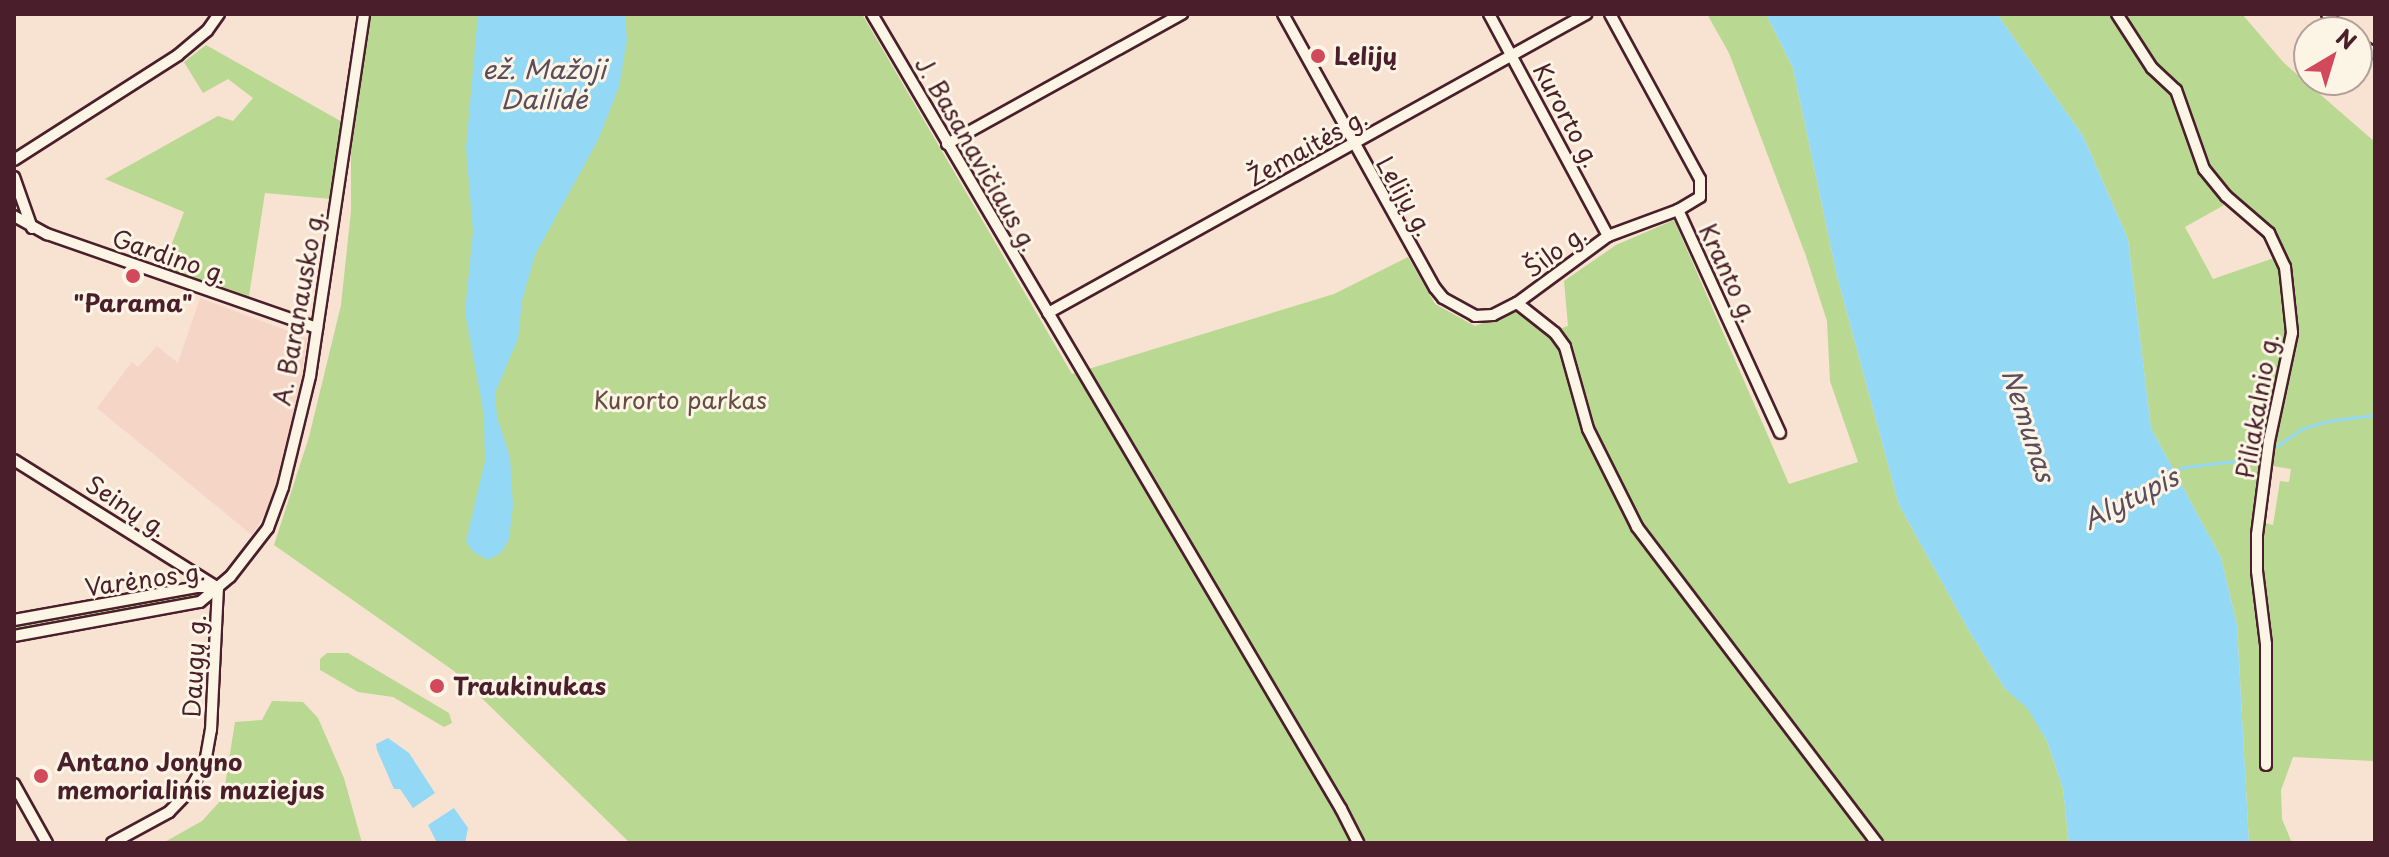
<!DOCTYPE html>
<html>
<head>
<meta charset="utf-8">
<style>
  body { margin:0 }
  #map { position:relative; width:2389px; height:857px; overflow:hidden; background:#f8e2d2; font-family:"Playpen Sans",sans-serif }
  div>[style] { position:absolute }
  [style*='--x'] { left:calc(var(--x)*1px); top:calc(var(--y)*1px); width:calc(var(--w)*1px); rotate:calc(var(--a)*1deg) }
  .built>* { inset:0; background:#f5d5c5 }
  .green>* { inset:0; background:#b9d891 }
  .water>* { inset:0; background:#93d8f5 }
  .stream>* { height:3px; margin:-1.5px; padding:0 1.5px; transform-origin:1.5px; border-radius:1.5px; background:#93d8f5 }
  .roads { filter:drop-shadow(2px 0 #4a1f2b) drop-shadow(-2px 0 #4a1f2b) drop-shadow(0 2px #4a1f2b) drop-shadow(0 -2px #4a1f2b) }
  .street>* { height:10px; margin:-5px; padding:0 5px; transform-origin:5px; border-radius:5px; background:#fcf5e5 }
  .dots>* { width:22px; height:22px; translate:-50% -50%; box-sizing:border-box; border:4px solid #fcf5e5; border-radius:50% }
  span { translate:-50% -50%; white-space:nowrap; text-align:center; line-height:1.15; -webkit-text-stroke:6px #fcf5e5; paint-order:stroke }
  .poi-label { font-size:24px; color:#4a1f2b; font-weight:700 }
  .left { translate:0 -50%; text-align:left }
  .street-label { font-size:24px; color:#4a1f2b }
  .park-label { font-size:24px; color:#664d44 }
  .water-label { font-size:26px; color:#5c4d5e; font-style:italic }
  .frame { position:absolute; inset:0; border:16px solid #4a1f2b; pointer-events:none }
  .north { position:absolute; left:2293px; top:16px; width:80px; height:80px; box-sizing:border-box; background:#fcf5e5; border:2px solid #b59f9b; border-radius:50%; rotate:38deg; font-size:22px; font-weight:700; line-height:32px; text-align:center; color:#4a1f2b }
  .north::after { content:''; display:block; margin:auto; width:28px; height:36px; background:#d1495b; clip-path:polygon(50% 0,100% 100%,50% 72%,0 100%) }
</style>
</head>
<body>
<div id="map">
  <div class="built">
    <div style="clip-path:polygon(200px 298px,307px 338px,297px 409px,273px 501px,252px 535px,97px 408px,132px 362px,138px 367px,157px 346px,178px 363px)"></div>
  </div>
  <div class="green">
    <div style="clip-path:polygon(369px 14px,862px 14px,1072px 374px,1334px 294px,1408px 257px,1435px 304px,1475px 326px,1518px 309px,1554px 331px,1568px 326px,1564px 281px,1616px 245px,1674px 220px,1789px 484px,1858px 462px,1830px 381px,1827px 321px,1806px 256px,1729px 53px,1707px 14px,1766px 14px,1793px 68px,1837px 276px,1899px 505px,1969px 631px,2005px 689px,2027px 707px,2047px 741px,2063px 789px,2069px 843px,630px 843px,454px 671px,274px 545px,309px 437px,341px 305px,351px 211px,351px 150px)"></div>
    <div style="clip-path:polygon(evenodd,1997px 14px,2242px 14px,2284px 63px,2375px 142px,2375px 779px,2373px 761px,2293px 757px,2281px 790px,2282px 819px,2292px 843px,2249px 843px,2237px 625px,2221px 558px,2151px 428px,2128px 239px,2083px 136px,1997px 14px,2226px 204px,2258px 228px,2274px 258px,2213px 279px,2185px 227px,2226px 204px,1997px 14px,2272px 466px,2291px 469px,2289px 482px,2280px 481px,2273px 525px,2264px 523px,2272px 466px)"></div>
    <div style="clip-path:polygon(206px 45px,344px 123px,331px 199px,265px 193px,249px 296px,163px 267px,184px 212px,105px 179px,218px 116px,233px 121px,253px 98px,228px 79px,203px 93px,184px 62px)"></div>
    <div style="clip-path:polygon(200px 591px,198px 597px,14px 631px,14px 624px)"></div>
    <div style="clip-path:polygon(327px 653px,348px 653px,449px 713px,452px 723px,444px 727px,393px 697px,358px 692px,320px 670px,320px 659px)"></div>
    <div style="clip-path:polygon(272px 701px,303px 702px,318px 718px,344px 778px,362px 843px,163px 843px,202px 821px,223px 798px,235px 722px,262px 720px)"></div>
  </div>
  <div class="water">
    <div style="clip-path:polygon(478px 14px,625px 14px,627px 40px,619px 87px,598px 140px,535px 255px,522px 301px,518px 339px,495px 393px,497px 417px,510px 457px,513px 506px,509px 539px,502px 552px,488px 560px,473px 552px,466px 541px,485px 461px,484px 415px,465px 312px,473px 231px,466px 148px)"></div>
    <div style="clip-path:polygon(1766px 14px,1997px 14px,2083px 136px,2128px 239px,2151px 428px,2221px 558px,2237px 625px,2249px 843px,2069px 843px,2063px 789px,2047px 741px,2027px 708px,2005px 689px,1969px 631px,1899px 505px,1837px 276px,1793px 68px)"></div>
    <div style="clip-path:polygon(388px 738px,409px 753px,435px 793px,413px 808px,400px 789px,394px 789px,377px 750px,376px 744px)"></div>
    <div style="clip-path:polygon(454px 808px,468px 828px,465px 843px,434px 843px,436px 841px,428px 825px)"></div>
  </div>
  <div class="stream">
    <div style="--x:2277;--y:446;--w:29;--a:-35"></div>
    <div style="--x:2301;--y:429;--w:27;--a:-17"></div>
    <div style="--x:2327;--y:421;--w:48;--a:-7.1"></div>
    <div style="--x:2169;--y:473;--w:17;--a:-21"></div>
    <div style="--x:2185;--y:467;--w:58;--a:-6.9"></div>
  </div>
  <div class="roads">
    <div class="street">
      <div style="--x:872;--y:14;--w:923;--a:59.46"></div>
      <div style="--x:1341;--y:809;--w:38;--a:63"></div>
      <div style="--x:1283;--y:14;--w:313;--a:61"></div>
      <div style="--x:1435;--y:288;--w:13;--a:51"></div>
      <div style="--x:1443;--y:298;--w:37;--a:29"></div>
      <div style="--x:1475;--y:316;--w:18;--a:-3"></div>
      <div style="--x:1493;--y:315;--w:27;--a:-27"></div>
      <div style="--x:1517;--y:303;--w:113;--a:-36.4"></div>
      <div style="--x:1608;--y:236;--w:75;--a:-20.4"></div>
      <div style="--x:1489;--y:14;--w:252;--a:61.8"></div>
      <div style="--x:1610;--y:14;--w:188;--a:61.4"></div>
      <div style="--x:1700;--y:179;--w:18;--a:90"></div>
      <div style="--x:1700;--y:197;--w:26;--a:149"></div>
      <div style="--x:1678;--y:210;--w:245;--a:65.4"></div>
      <div style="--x:2117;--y:14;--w:64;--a:57.1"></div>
      <div style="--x:2152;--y:68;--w:33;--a:43"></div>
      <div style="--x:2176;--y:90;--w:84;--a:70.5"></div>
      <div style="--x:2204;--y:169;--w:35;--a:51"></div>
      <div style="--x:2226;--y:196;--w:57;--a:40.7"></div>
      <div style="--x:2269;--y:233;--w:38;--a:65"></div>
      <div style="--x:2285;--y:267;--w:66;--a:83.9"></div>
      <div style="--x:2292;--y:333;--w:110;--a:102"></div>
      <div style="--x:2269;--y:441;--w:95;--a:97.3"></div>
      <div style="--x:2257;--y:535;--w:36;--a:90"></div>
      <div style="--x:2257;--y:571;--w:74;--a:83"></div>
      <div style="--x:2266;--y:644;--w:121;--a:90"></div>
      <div style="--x:2327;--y:14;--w:23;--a:50"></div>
      <div style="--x:2357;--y:43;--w:21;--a:29"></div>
      <div style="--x:947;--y:144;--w:269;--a:-29"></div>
      <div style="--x:14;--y:160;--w:195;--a:-32.6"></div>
      <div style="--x:178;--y:55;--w:38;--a:-40"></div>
      <div style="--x:207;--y:31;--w:21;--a:-55"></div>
      <div style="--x:14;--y:177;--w:54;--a:70.6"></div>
      <div style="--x:14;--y:216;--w:38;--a:29"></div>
      <div style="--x:47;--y:234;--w:286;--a:19.2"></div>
      <div style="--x:1517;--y:303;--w:48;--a:38.3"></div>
      <div style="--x:1555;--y:333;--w:17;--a:54"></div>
      <div style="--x:1565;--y:347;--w:85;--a:74.3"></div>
      <div style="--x:1588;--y:429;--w:110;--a:63.4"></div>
      <div style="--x:1637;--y:527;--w:397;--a:52.8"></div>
      <div style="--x:1048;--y:313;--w:616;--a:-29.06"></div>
      <div style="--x:14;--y:460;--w:241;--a:32.1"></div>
      <div style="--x:14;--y:620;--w:187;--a:-10.2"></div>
      <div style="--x:198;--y:587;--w:18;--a:0"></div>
      <div style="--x:14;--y:636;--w:189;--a:-10.4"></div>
      <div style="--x:200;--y:602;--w:39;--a:-40"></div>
      <div style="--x:230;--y:577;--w:62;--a:-52.2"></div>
      <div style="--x:268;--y:528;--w:44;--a:-69.9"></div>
      <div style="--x:283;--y:487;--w:114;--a:-76.3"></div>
      <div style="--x:310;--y:376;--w:366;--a:-81.5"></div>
      <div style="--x:14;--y:784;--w:68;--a:60.8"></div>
      <div style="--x:112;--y:843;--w:65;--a:-28.5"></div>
      <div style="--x:169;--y:812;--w:30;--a:-46"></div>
      <div style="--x:190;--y:790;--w:31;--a:-61"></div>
      <div style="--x:205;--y:763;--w:34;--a:-80"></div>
      <div style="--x:211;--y:730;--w:142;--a:-87.2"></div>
    </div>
  </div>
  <div class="dots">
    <div style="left:1318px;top:56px;background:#d1495b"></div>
    <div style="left:133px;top:276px;background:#d1495b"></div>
    <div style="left:437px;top:686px;background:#d1495b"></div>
    <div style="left:41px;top:776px;background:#d1495b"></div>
  </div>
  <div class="poi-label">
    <span class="left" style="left:1334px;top:56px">Lelijų</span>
    <span style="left:133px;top:303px">"Parama"</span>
    <span class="left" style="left:453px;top:686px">Traukinukas</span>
    <span class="left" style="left:57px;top:776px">Antano Jonyno<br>memorialinis muziejus</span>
  </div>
  <div class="street-label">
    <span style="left:1567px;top:115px;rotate:62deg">Kurorto g.</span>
    <span style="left:1307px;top:147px;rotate:-29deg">Žemaitės g.</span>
    <span style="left:977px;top:154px;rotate:60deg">J. Basanavičiaus g.</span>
    <span style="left:1405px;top:196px;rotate:60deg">Lelijų g.</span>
    <span style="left:1555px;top:251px;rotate:-36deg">Šilo g.</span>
    <span style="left:170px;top:256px;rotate:19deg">Gardino g.</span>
    <span style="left:1729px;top:273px;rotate:65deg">Kranto g.</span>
    <span style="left:298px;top:308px;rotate:-80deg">A. Baranausko g.</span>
    <span style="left:2257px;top:406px;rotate:-80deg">Piliakalnio g.</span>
    <span style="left:127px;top:506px;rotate:33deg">Seinų g.</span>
    <span style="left:145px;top:579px;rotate:-8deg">Varėnos g.</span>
    <span style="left:194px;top:666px;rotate:-87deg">Daugų g.</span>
  </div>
  <div class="park-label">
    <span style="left:680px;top:400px">Kurorto parkas</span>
  </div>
  <div class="water-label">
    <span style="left:544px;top:84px">ež. Mažoji<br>Dailidė</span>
    <span style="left:2029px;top:425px;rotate:72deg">Nemunas</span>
    <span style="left:2130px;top:498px;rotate:-27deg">Alytupis</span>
  </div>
  <div class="frame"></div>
  <div class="north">N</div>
</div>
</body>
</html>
